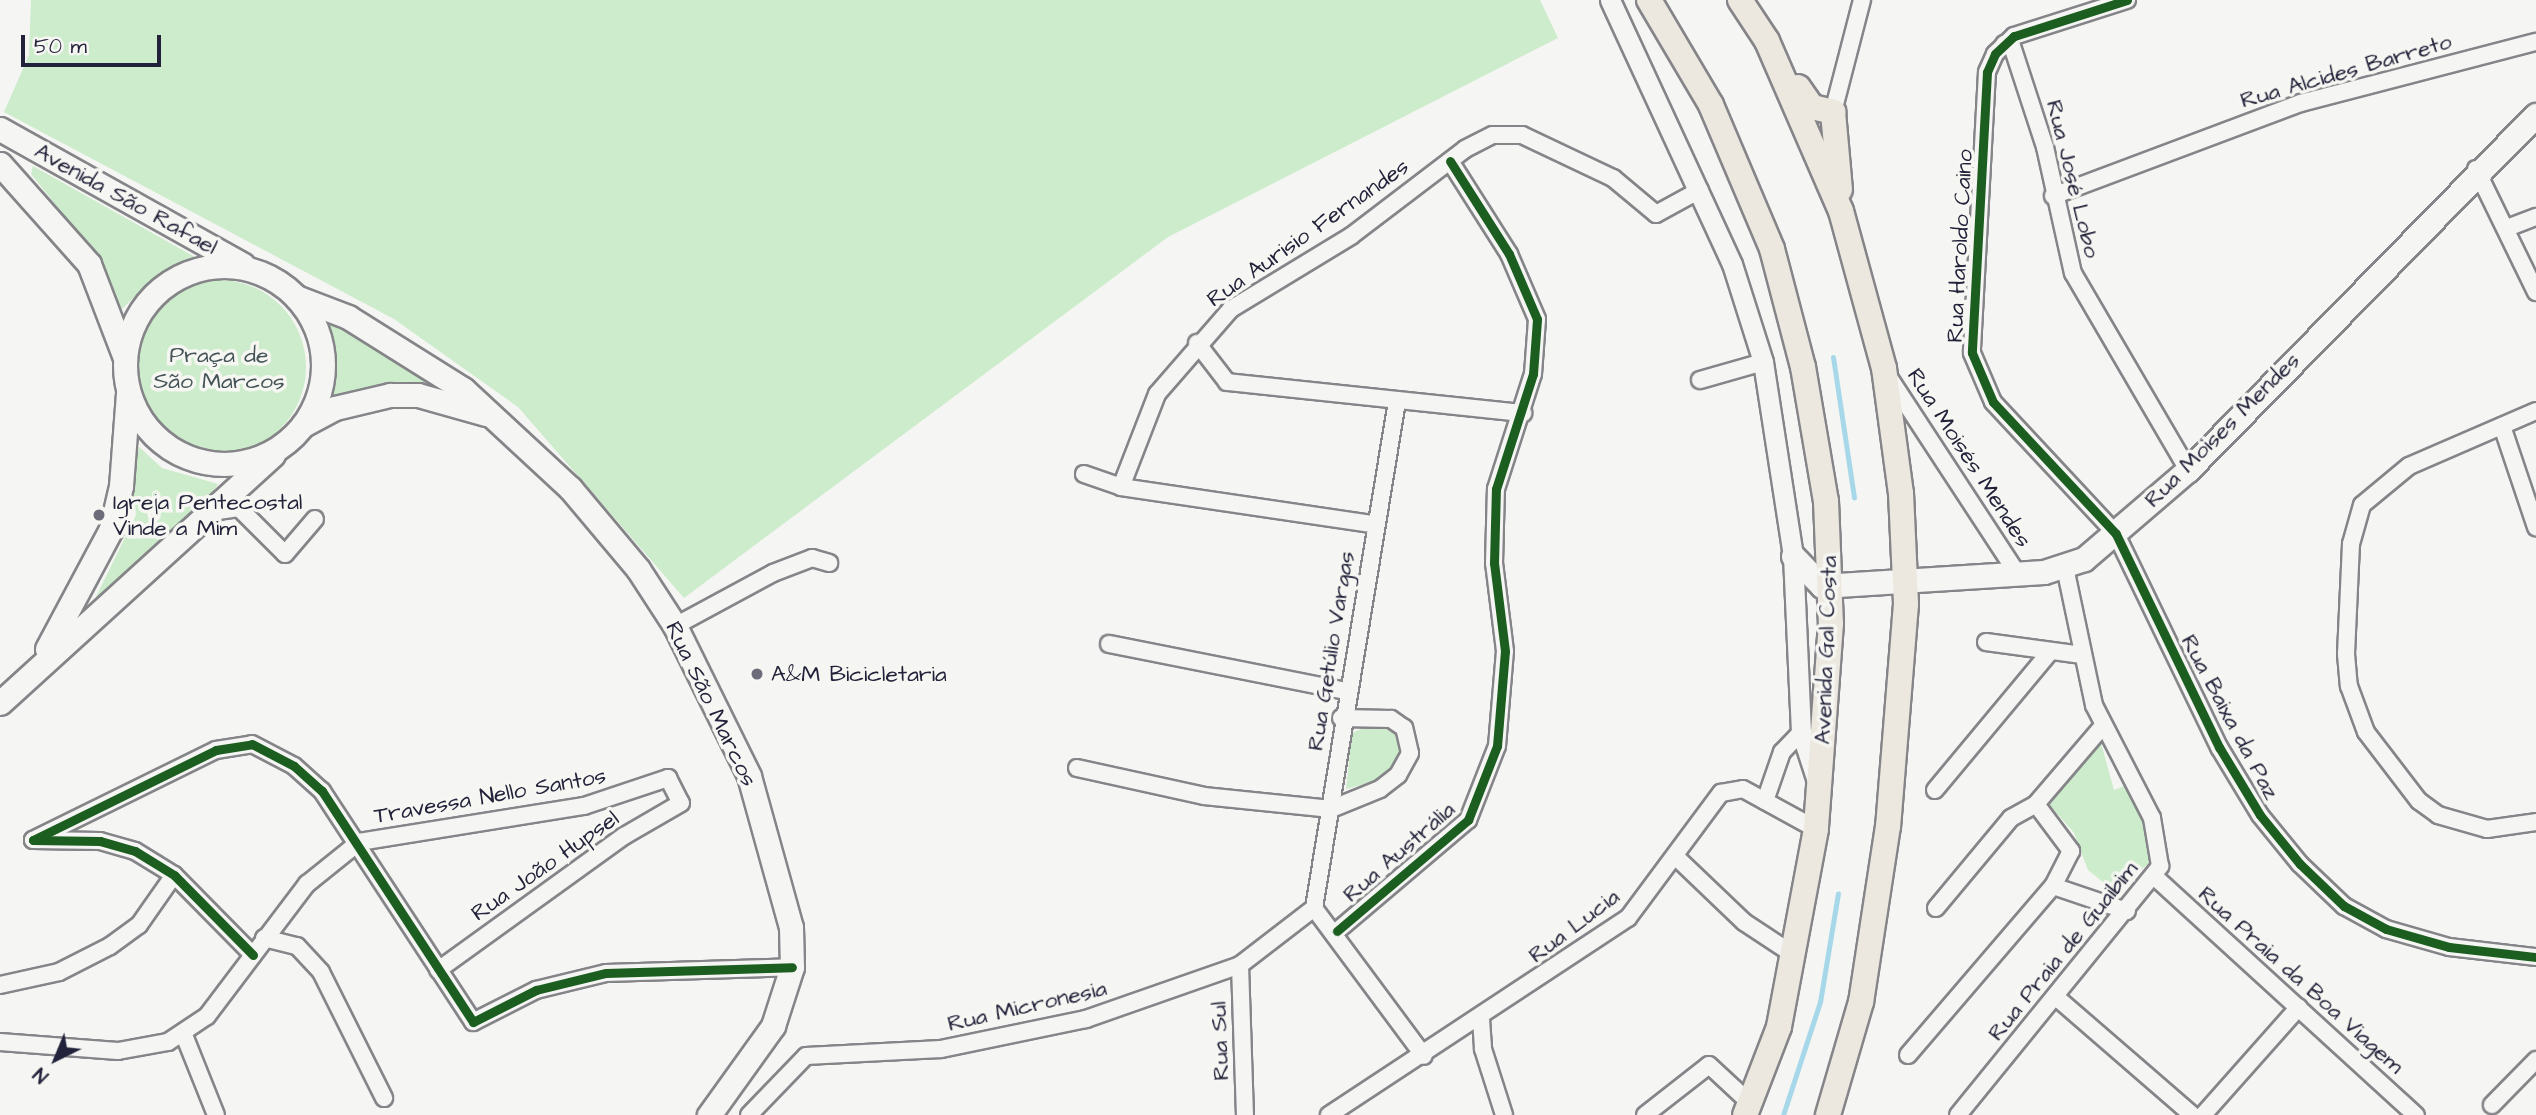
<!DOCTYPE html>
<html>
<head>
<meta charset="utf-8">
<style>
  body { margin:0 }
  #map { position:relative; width:2536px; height:1115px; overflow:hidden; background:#f5f5f3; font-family:"Architects Daughter",sans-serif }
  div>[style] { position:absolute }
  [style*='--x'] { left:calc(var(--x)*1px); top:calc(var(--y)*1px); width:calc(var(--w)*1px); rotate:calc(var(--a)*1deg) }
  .green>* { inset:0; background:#cceccb }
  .round { border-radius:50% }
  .stream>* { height:5px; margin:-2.5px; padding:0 2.5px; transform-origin:2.5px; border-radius:2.5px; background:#a6d8ea }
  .roads { filter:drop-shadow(2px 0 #858589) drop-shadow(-2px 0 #858589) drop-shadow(0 2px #858589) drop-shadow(0 -2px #858589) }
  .minor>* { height:16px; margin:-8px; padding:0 8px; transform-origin:8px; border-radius:8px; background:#f5f5f3 }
  .tertiary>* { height:19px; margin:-9.5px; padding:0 9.5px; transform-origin:9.5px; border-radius:9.5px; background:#f5f5f3 }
  .secondary>* { height:23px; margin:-11.5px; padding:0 11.5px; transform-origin:11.5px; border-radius:11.5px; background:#f5f5f3 }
  .secondary>.ring { margin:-11.5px; padding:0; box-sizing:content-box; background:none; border:23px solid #f5f5f3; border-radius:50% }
  .primary>* { height:24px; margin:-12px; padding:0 12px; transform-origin:12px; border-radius:12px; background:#ece8df }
  .cycleway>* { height:9px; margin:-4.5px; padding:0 4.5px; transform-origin:4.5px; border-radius:4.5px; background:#1b5e20 }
  .dots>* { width:19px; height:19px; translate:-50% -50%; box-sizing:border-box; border:4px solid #f6f6f2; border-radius:50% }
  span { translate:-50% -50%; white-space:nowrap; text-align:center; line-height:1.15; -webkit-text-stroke:7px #f6f6f2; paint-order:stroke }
  .street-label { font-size:23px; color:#22223b }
  .park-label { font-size:23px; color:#445357 }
  .poi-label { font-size:23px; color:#22223b }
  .left { translate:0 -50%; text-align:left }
  .north { position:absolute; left:21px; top:1024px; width:70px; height:70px; -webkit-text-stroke:5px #f6f6f2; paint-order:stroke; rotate:223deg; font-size:19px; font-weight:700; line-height:28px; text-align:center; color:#22223b }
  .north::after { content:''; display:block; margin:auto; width:24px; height:32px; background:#22223b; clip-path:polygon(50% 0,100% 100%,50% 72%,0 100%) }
  .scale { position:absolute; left:21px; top:35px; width:140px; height:32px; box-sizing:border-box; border:4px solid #22223b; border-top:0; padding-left:9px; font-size:21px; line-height:24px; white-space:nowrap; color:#22223b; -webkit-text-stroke:5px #f6f6f2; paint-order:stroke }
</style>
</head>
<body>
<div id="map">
  <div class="green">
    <div style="clip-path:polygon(31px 0,1540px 0,1558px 38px,1168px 237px,684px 598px,518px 407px,394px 319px,4px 112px,29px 55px)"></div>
    <div style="clip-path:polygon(33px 166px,195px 257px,160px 272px,120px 311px,94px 253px,31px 174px)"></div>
    <div class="round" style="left:132px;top:280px;width:174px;height:174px"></div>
    <div style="clip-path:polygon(314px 311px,343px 324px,443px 391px,325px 403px,329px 358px)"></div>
    <div style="clip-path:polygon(138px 446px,162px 468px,218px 484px,199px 514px,90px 609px,136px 515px,131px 481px)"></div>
    <div style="clip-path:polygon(1379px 721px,1400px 733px,1401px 761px,1372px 782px,1346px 789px,1352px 733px)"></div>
    <div style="clip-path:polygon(2101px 743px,2114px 790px,2129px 784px,2147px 818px,2152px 861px,2123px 884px,2104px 883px,2088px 870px,2074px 833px,2048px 803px)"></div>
  </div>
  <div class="stream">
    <div style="--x:1833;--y:357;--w:142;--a:81.5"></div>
    <div style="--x:1783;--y:1115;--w:119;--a:-71.9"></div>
    <div style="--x:1820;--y:1002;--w:110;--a:-80.6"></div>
  </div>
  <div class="roads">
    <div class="minor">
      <div style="--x:2127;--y:0;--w:119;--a:162.3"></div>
      <div style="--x:2014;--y:36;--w:26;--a:137"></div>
      <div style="--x:1995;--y:54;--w:20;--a:114"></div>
      <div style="--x:1987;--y:72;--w:281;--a:93.1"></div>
      <div style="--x:1972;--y:353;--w:53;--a:66.8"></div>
      <div style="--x:1993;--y:402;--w:180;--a:47"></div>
      <div style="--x:2116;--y:534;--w:237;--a:64.2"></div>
      <div style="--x:2219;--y:747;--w:79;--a:58.9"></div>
      <div style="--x:2260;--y:815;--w:63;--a:50.8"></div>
      <div style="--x:2300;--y:864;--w:61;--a:43.7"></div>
      <div style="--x:2344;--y:906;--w:48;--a:28.7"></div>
      <div style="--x:2386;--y:929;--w:66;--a:15.9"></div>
      <div style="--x:2449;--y:947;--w:88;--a:6.6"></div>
      <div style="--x:2004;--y:44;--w:8;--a:14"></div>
      <div style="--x:2012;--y:46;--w:106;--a:71.9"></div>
      <div style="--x:2045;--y:147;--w:129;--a:77.5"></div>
      <div style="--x:2073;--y:273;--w:228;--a:59.7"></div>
      <div style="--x:1833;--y:112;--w:116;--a:-75.5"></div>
      <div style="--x:2476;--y:169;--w:137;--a:64"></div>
      <div style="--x:2053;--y:196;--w:265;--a:-20.6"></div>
      <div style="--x:2301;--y:103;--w:243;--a:-14.6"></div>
      <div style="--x:2507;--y:228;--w:31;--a:-21"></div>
      <div style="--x:1197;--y:343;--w:49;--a:52.4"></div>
      <div style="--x:1227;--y:382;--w:298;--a:6"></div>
      <div style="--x:1888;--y:376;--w:235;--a:56.8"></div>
      <div style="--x:1700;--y:380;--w:66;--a:-15.9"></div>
      <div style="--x:2536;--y:411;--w:138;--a:156.6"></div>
      <div style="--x:2409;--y:466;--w:61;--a:140.3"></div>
      <div style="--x:2362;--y:505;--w:41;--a:105.8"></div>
      <div style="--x:2351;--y:544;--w:110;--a:92.6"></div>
      <div style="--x:2346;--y:654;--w:32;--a:85"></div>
      <div style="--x:2349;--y:686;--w:49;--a:69.7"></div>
      <div style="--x:2366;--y:732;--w:87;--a:52.5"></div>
      <div style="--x:2419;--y:801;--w:24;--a:36"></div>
      <div style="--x:2438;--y:815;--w:51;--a:15.9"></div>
      <div style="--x:2487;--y:829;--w:49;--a:-8.1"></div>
      <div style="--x:2502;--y:426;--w:107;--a:71.4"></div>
      <div style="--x:1084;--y:474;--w:39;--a:19"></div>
      <div style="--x:1121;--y:487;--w:255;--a:8.4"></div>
      <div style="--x:1121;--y:487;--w:100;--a:-68.8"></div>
      <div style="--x:1157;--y:394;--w:113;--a:-49"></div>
      <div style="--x:1231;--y:309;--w:140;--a:-31.3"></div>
      <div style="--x:1351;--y:236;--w:143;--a:-37.3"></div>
      <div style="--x:1465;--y:149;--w:31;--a:-27"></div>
      <div style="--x:1493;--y:135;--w:29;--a:0"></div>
      <div style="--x:1522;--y:135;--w:101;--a:25.3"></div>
      <div style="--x:1613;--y:178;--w:56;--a:39.9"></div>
      <div style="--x:1656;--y:214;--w:50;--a:-28.6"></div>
      <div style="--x:218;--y:511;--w:21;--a:-8"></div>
      <div style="--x:239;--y:508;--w:65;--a:45"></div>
      <div style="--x:285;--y:554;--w:46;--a:-49.4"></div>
      <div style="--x:675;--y:626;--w:111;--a:-28.4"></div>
      <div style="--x:773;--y:573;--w:42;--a:-21"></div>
      <div style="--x:812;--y:558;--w:18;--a:16"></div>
      <div style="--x:1986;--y:642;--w:97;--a:7.7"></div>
      <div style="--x:1109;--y:644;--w:242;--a:11.2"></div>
      <div style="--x:1077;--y:768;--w:130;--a:12.4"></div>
      <div style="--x:1204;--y:796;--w:128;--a:5.8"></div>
      <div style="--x:1331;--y:809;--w:53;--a:-22.2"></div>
      <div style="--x:1380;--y:789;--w:23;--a:-38"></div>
      <div style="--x:1398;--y:775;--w:25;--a:-61"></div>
      <div style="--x:1410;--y:753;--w:26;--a:-103"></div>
      <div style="--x:1404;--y:728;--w:16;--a:-145"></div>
      <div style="--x:1391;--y:719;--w:50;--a:-178.9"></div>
      <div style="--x:1935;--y:790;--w:180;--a:-50.2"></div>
      <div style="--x:1765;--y:801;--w:52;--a:-70.9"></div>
      <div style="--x:1782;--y:752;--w:28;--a:-46"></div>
      <div style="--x:2036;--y:804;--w:59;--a:53.3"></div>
      <div style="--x:2071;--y:851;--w:39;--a:117"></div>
      <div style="--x:2053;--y:886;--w:78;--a:18.7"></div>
      <div style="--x:1675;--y:856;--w:95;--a:43.7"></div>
      <div style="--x:1744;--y:922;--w:60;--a:33.4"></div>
      <div style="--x:2156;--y:878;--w:352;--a:42.4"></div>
      <div style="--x:1314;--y:908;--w:514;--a:-80.7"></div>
      <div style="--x:1314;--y:908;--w:184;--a:53.4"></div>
      <div style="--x:1936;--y:908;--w:117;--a:-50.2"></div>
      <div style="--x:2011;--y:818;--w:29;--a:-29"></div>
      <div style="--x:2036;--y:804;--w:101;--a:-49.4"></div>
      <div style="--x:1337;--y:931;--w:172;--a:-40.3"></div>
      <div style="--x:1468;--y:820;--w:79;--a:-68.6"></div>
      <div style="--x:1497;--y:746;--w:95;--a:-85.2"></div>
      <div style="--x:1505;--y:651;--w:89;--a:-97.1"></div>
      <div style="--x:1494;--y:563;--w:74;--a:-88.5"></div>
      <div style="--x:1496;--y:489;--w:121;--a:-72.2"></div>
      <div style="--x:1533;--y:374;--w:55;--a:-85.8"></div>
      <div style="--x:1537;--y:319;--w:71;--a:-113.3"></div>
      <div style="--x:1509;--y:254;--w:110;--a:-122.4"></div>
      <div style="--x:264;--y:938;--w:34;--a:14"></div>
      <div style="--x:297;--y:946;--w:35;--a:47"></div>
      <div style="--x:321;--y:972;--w:141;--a:63.4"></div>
      <div style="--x:253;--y:955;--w:112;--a:-134.6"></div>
      <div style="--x:174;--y:875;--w:46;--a:-148.4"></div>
      <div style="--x:135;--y:851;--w:36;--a:-164"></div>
      <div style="--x:100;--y:841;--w:67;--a:-179.1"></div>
      <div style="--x:33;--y:840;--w:204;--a:-26.2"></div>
      <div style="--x:216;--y:750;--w:36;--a:-9"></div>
      <div style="--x:252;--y:744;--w:47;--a:27.6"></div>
      <div style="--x:294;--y:766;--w:38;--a:42"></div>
      <div style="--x:322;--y:791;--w:276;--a:56.8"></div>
      <div style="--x:473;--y:1022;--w:71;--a:-26.9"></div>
      <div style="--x:536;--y:990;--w:72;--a:-13.7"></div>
      <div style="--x:606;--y:973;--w:186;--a:-1.8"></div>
      <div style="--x:1240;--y:965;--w:150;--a:88.1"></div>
      <div style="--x:0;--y:985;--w:60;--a:-12.4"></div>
      <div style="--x:59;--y:972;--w:57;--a:-27"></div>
      <div style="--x:110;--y:946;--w:36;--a:-36"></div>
      <div style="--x:139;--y:925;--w:61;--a:-55"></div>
      <div style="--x:2056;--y:997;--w:180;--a:40.9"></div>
      <div style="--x:1481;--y:1019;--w:30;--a:86"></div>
      <div style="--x:1483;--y:1049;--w:69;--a:72.3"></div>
      <div style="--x:184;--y:1035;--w:86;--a:68.2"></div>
      <div style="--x:0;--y:1042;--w:118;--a:4.4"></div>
      <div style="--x:118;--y:1051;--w:51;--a:-10.2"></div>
      <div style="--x:168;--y:1042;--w:47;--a:-33.7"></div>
      <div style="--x:207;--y:1016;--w:166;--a:-52.9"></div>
      <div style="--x:307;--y:884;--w:67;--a:-38.9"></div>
      <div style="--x:359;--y:842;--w:228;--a:-9.1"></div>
      <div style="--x:584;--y:806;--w:89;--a:-18.4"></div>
      <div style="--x:668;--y:778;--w:28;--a:63"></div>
      <div style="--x:681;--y:803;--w:66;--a:149.9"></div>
      <div style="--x:624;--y:836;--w:229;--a:144.2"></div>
      <div style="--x:1908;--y:1055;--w:223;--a:-49.4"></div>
      <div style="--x:2492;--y:1105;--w:63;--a:-45.6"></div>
      <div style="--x:749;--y:1115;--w:82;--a:-46"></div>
      <div style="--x:806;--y:1056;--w:135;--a:-3"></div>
      <div style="--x:941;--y:1049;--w:148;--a:-11.7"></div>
      <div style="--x:1086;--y:1019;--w:163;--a:-19.3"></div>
      <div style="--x:1240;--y:965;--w:93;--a:-37.6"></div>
      <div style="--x:1329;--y:1115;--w:358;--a:-33.4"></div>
      <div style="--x:1628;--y:918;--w:156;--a:-53.4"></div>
      <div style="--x:1721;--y:793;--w:22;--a:-10"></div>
      <div style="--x:1743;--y:789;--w:83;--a:28.7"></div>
      <div style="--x:1645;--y:1115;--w:81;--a:-38"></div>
      <div style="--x:1709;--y:1065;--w:56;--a:42.8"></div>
      <div style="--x:1958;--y:1115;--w:321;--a:-50.9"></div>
      <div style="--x:2160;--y:866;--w:49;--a:-99.5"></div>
      <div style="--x:2152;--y:818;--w:127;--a:-117.2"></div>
      <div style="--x:2094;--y:705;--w:141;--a:-101.9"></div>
      <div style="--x:2203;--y:1115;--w:144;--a:-48.4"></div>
    </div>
    <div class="tertiary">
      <div style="--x:1610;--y:0;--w:291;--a:65.2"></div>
      <div style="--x:1732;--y:264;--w:103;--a:72.4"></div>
      <div style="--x:1763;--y:362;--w:196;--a:81.2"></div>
      <div style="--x:1793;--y:556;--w:176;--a:87.4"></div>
      <div style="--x:1801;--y:732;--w:52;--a:71.9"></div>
    </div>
    <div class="secondary">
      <div style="--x:0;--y:129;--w:278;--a:29.2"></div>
      <div style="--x:0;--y:164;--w:134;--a:48.3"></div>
      <div style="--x:89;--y:264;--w:101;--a:69"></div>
      <div class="ring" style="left:125px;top:266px;width:175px;height:175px"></div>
      <div style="--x:296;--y:297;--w:56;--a:21"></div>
      <div style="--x:348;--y:317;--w:136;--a:32.1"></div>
      <div style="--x:463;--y:389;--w:146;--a:42.8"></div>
      <div style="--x:570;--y:488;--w:106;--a:50"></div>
      <div style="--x:638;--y:569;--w:68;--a:57"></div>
      <div style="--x:675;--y:626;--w:167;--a:63.7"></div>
      <div style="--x:749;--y:776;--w:157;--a:74.5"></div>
      <div style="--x:791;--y:927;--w:40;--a:88.6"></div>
      <div style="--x:792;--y:967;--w:62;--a:107.9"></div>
      <div style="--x:773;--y:1026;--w:110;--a:125.7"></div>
      <div style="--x:303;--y:425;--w:36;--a:-28"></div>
      <div style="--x:335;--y:408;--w:57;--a:-13.3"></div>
      <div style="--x:390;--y:395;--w:28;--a:0"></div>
      <div style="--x:418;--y:395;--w:71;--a:15.6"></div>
      <div style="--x:1793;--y:556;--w:42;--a:46"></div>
      <div style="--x:1822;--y:586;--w:222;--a:-3.6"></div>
      <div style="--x:2044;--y:572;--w:42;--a:-18"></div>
      <div style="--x:2084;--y:559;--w:137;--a:-40.6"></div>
      <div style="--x:2188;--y:470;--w:497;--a:-45.6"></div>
      <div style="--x:47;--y:649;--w:136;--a:-61.9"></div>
      <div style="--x:111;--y:529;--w:44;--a:-76.9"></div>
      <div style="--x:121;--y:486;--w:93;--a:-85.7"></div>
      <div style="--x:0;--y:703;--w:369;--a:-42.3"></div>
    </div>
    <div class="primary">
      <div style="--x:1649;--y:0;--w:122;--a:59.4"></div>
      <div style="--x:1711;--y:105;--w:156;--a:67"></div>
      <div style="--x:1772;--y:249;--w:122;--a:75.3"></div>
      <div style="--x:1803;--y:367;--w:136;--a:80.3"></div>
      <div style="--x:1826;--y:501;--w:122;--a:87.7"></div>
      <div style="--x:1831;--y:623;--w:207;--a:94.2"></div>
      <div style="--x:1816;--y:829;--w:201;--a:100.6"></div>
      <div style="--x:1779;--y:1027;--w:94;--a:111.1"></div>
      <div style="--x:1740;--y:0;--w:49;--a:56.6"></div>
      <div style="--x:1767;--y:41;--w:185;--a:66.5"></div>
      <div style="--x:1841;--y:211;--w:163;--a:74.7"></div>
      <div style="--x:1884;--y:368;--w:126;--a:82.3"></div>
      <div style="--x:1901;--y:493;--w:111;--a:87.4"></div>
      <div style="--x:1906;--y:604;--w:223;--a:94.6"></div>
      <div style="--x:1888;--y:826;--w:178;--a:98.7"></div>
      <div style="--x:1861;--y:1002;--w:118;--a:106.3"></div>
      <div style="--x:1798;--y:87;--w:24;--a:55"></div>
      <div style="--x:1812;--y:107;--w:22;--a:13"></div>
      <div style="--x:1833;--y:112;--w:78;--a:84.9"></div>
    </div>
  </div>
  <div class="cycleway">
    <div style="--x:2127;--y:0;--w:119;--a:162.3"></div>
    <div style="--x:2014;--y:36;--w:26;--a:137"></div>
    <div style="--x:1995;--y:54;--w:20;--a:114"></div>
    <div style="--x:1987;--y:72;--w:281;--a:93.1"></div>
    <div style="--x:1972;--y:353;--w:53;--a:66.8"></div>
    <div style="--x:1993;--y:402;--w:180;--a:47"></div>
    <div style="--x:2116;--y:534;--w:237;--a:64.2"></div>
    <div style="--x:2219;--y:747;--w:79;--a:58.9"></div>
    <div style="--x:2260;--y:815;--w:63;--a:50.8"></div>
    <div style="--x:2300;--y:864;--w:61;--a:43.7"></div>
    <div style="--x:2344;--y:906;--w:48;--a:28.7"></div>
    <div style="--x:2386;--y:929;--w:66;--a:15.9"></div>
    <div style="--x:2449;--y:947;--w:88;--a:6.6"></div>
    <div style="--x:1337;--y:931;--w:172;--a:-40.3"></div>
    <div style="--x:1468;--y:820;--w:79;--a:-68.6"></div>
    <div style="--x:1497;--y:746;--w:95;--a:-85.2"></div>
    <div style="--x:1505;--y:651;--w:89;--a:-97.1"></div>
    <div style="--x:1494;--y:563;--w:74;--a:-88.5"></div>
    <div style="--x:1496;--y:489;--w:121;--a:-72.2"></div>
    <div style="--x:1533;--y:374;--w:55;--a:-85.8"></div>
    <div style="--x:1537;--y:319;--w:71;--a:-113.3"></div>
    <div style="--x:1509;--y:254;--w:110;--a:-122.4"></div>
    <div style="--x:253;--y:955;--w:112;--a:-134.6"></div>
    <div style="--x:174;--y:875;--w:46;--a:-148.4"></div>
    <div style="--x:135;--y:851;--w:36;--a:-164"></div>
    <div style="--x:100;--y:841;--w:67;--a:-179.1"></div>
    <div style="--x:33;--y:840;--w:204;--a:-26.2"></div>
    <div style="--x:216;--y:750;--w:36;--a:-9"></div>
    <div style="--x:252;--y:744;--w:47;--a:27.6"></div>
    <div style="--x:294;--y:766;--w:38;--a:42"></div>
    <div style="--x:322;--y:791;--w:276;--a:56.8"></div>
    <div style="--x:473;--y:1022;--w:71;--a:-26.9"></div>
    <div style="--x:536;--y:990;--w:72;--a:-13.7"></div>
    <div style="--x:606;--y:973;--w:186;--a:-1.8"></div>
  </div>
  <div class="dots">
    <div style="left:99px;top:515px;background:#6c6c7b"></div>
    <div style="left:757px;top:674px;background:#6c6c7b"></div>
  </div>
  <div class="street-label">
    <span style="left:2346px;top:71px;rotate:-16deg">Rua Alcides Barreto</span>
    <span style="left:2073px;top:179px;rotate:76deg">Rua José Lobo</span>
    <span style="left:126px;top:199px;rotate:29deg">Avenida São Rafael</span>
    <span style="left:1308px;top:233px;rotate:-35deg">Rua Aurisio Fernandes</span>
    <span style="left:1960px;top:246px;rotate:-87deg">Rua Haroldo Caino</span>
    <span style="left:2222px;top:430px;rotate:-45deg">Rua Moises Mendes</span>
    <span style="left:1969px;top:458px;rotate:57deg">Rua Moisés Mendes</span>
    <span style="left:1826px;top:650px;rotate:-88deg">Avenida Gal Costa</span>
    <span style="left:1331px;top:651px;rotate:-81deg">Rua Getúlio Vargas</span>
    <span style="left:711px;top:704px;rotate:64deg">Rua São Marcos</span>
    <span style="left:2230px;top:717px;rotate:62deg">Rua Baixa da Paz</span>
    <span style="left:490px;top:796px;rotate:-10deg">Travessa Nello Santos</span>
    <span style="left:1399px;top:852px;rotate:-41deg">Rua Austrália</span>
    <span style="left:545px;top:866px;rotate:-35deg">Rua João Hupsel</span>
    <span style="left:1574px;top:926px;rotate:-37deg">Rua Lucia</span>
    <span style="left:2063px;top:951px;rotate:-51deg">Rua Praia de Guaibim</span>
    <span style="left:2301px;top:980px;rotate:42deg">Rua Praia da Boa Viagem</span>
    <span style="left:1027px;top:1006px;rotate:-13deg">Rua Micronesia</span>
    <span style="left:1220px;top:1041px;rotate:-92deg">Rua Sul</span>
  </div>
  <div class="park-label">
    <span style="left:219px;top:368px">Praça de<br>São Marcos</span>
  </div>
  <div class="poi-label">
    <span class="left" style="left:113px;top:515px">Igreja Pentecostal<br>Vinde a Mim</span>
    <span class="left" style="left:771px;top:674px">A&amp;M Bicicletaria</span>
  </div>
  <div class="north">N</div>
  <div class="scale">50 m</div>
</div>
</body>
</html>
